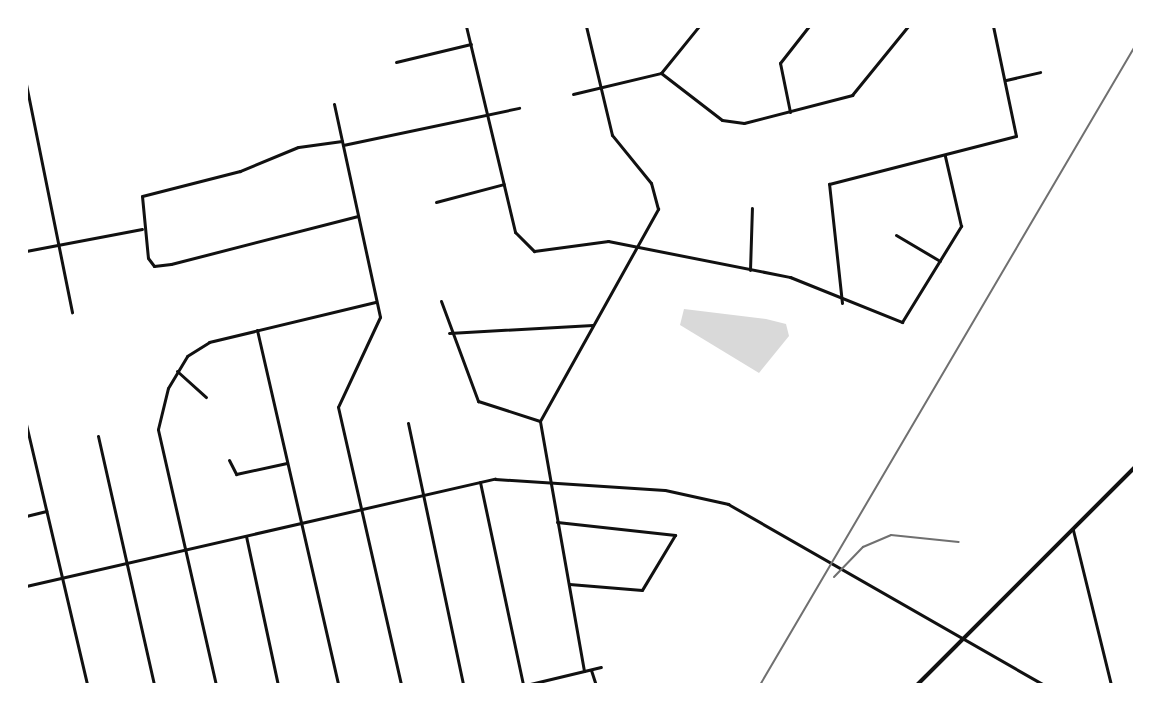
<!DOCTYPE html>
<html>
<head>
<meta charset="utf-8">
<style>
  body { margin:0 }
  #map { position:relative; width:1161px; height:711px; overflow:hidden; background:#fff; font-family:Rubik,sans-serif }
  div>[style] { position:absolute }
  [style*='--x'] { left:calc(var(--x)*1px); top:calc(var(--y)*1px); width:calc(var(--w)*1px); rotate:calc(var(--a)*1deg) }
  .water>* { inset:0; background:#d9d9d9 }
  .minor>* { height:3px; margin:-1.5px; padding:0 1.5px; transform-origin:1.5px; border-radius:1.5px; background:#111 }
  .tertiary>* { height:3px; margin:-1.5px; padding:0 1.5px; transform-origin:1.5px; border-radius:1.5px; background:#111 }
  .secondary>* { height:4px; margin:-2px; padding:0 2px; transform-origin:2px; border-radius:2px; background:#111 }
  .rail>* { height:2px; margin:-1px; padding:0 1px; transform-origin:1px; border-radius:1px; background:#707070 }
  span { translate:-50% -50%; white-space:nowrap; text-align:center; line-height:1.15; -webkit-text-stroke:7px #fff; paint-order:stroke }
  .frame { position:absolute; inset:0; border:28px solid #fff; pointer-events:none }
</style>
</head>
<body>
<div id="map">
  <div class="water">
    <div style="clip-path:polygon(684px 309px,766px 319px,786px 324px,789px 336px,759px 373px,680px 325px)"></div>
  </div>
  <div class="minor">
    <div style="--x:466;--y:26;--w:212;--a:76.6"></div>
    <div style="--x:515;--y:232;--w:27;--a:45"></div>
    <div style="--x:534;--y:251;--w:75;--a:-7.7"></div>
    <div style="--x:608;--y:241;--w:186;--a:11.2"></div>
    <div style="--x:790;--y:277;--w:121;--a:21.9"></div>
    <div style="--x:902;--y:322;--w:113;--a:-58.4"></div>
    <div style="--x:961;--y:226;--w:72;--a:-102.9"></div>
    <div style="--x:396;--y:62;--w:77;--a:-13.5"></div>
    <div style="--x:661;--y:73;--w:77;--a:37.6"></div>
    <div style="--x:722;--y:120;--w:22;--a:8"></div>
    <div style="--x:744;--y:123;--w:112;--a:-14.5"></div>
    <div style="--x:852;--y:95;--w:89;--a:-50.9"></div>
    <div style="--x:661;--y:73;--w:60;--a:-51"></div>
    <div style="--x:1006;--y:80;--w:35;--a:-13"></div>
    <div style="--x:26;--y:84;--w:233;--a:78.6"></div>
    <div style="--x:573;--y:94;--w:90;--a:-13.4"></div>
    <div style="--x:334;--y:104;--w:218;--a:77.8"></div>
    <div style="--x:380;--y:317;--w:99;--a:115"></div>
    <div style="--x:338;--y:407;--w:285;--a:77.2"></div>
    <div style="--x:790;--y:112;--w:50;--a:-101.5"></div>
    <div style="--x:780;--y:63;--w:47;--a:-51.9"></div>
    <div style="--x:342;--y:141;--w:44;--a:172.2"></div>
    <div style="--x:298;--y:147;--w:63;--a:157.5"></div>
    <div style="--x:240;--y:171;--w:101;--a:165.7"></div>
    <div style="--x:142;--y:196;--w:62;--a:84.5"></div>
    <div style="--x:148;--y:258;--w:10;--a:53"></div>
    <div style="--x:154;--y:266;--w:17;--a:-7"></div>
    <div style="--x:171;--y:264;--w:193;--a:-14.4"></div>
    <div style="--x:343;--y:145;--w:180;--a:-11.9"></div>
    <div style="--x:436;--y:202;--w:70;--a:-14.8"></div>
    <div style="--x:896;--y:235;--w:51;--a:30.6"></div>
    <div style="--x:26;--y:251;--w:118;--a:-10.7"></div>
    <div style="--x:750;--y:270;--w:62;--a:-88.2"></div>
    <div style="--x:441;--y:301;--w:107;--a:69.7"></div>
    <div style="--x:478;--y:401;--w:65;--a:17.9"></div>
    <div style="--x:842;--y:303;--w:120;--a:-96.2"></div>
    <div style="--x:829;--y:184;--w:193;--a:-14.4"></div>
    <div style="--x:1016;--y:136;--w:112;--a:-101.8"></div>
    <div style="--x:257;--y:330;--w:364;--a:77.1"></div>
    <div style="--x:449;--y:333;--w:144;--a:-3.2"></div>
    <div style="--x:177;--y:371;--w:39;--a:42"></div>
    <div style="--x:408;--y:423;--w:268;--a:78.1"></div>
    <div style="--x:26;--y:424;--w:268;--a:76.8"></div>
    <div style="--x:98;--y:436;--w:255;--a:77.3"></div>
    <div style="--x:229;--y:460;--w:16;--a:63"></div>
    <div style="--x:236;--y:474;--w:52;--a:-12.2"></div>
    <div style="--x:480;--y:482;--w:208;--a:78"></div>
    <div style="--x:26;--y:516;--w:21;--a:-14"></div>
    <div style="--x:557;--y:522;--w:119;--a:6.3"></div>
    <div style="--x:675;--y:535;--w:64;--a:121"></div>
    <div style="--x:642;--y:590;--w:73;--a:-175.3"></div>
    <div style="--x:1073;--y:530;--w:160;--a:76.2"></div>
    <div style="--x:246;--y:536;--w:152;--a:77.9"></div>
    <div style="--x:591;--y:670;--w:16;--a:72"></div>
    <div style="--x:584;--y:671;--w:254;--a:-100"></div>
    <div style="--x:540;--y:421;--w:243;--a:-60.9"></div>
    <div style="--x:658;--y:209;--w:27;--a:-105"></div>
    <div style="--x:651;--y:183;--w:62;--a:-129.1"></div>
    <div style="--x:612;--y:135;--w:112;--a:-103.4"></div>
    <div style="--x:216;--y:685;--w:262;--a:-102.8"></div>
    <div style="--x:158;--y:429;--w:42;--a:-76.3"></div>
    <div style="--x:168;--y:388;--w:37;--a:-59"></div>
    <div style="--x:187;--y:356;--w:26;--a:-32"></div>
    <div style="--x:209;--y:342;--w:171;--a:-13.5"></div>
    <div style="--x:526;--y:685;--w:77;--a:-13.5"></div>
  </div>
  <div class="tertiary">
    <div style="--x:26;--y:586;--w:481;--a:-12.9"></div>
    <div style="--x:495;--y:479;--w:170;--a:3.7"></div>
    <div style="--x:665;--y:490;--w:65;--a:12.5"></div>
    <div style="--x:728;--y:504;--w:364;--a:29.8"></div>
  </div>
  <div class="secondary">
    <div style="--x:917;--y:685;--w:308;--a:-45"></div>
  </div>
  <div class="rail">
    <div style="--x:834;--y:577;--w:42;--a:-46"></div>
    <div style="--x:863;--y:547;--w:30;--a:-23"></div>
    <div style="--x:891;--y:535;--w:68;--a:5.9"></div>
    <div style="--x:760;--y:685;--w:741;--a:-59.59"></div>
  </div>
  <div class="frame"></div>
</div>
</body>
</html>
